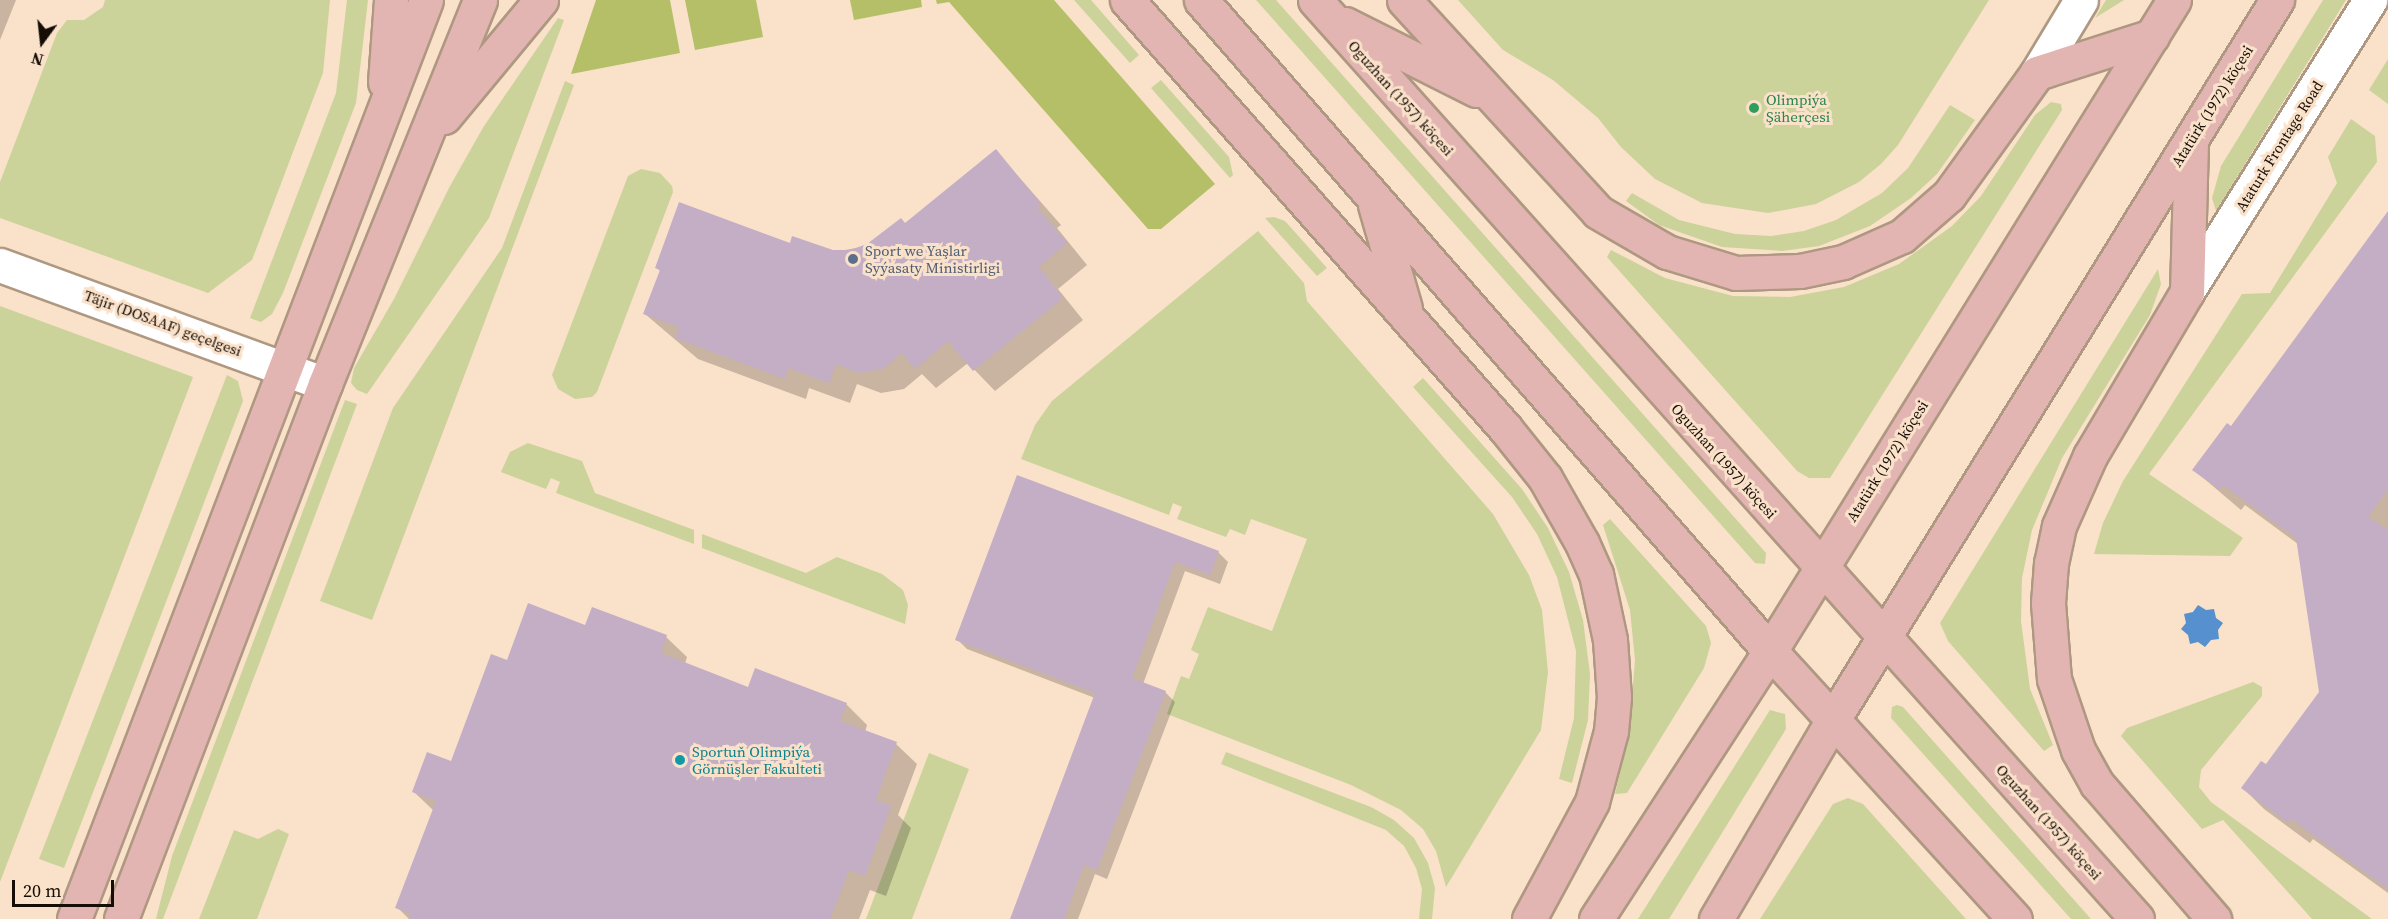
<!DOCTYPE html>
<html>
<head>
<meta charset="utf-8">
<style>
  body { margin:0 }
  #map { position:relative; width:2388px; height:919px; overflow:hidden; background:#fae1c9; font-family:"Source Serif 4",serif }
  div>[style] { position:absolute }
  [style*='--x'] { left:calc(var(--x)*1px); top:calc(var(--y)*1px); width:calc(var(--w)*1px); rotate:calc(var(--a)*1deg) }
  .green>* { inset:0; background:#cbd39a }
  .forest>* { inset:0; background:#b4bf67 }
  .water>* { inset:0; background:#5690cf }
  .shadow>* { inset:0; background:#0003 }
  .building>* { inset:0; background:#c3aec6 }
  .roads { filter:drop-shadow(2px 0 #af9881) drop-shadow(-2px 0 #af9881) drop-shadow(0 2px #af9881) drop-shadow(0 -2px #af9881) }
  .minor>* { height:33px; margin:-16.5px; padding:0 16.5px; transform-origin:16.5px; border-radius:16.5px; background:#fff }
  .major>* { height:33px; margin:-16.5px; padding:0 16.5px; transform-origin:16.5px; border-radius:16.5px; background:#e2b5b3 }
  .dots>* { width:16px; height:16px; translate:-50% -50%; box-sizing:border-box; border:3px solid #fae1c9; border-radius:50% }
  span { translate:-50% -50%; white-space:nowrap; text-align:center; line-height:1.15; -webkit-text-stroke:6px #fae1c9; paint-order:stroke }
  .street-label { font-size:15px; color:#160d06 }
  .leisure-label { font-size:15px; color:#27864d }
  .left { translate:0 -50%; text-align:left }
  .service-label { font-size:15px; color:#4e5e75 }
  .culture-label { font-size:15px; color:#0d838f }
  .north { position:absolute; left:12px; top:12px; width:60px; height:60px; -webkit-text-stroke:4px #fae1c9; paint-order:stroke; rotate:195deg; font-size:16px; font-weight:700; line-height:24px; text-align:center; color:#160d06 }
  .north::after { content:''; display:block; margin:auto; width:21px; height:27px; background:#160d06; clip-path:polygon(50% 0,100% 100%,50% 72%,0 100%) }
  .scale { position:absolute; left:12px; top:880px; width:102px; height:27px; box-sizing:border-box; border:3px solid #160d06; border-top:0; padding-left:8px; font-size:18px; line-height:21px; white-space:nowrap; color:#160d06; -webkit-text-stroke:4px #fae1c9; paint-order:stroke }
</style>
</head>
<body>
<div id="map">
  <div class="green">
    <div style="clip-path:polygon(105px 0,330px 0,323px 73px,252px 260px,208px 293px,0 218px,0 182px,57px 33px,67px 20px,84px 20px,103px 7px)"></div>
    <div style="clip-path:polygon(347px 0,368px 0,356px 103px,283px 293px,272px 314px,261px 322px,250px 318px,336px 93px)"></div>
    <div style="clip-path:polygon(1074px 0,1091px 0,1139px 55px,1130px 63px)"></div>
    <div style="clip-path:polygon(1256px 0,1276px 0,1766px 553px,1765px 564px,1755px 563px)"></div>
    <div style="clip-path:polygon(1458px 0,1989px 0,1898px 145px,1881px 164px,1859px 182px,1816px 204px,1768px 213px,1702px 203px,1655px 179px,1621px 147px,1598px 118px,1553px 80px,1503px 50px)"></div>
    <div style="clip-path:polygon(2106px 0,2124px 0,2095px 18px)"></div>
    <div style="clip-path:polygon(2323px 0,2346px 0,2216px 211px,2212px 198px,2221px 166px)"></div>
    <div style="clip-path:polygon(558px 18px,564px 20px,489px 218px,367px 394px,357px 390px,351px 383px,354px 368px,394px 299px,450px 186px,484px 126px)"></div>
    <div style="clip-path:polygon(2388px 59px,2388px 104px,2369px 90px)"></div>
    <div style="clip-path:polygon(1161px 80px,1229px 157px,1233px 175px,1230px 178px,1151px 88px)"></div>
    <div style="clip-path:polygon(565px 81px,574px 85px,372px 620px,320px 601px,393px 408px,502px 248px)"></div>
    <div style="clip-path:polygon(2051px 102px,2061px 104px,2062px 110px,1830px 478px,1809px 478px,1797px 471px,1607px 257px,1611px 250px,1665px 278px,1733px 296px,1790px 297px,1844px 287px,1899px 264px,1952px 226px,1981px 196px,2035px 115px)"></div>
    <div style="clip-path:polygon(1950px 105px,1975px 120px,1937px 174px,1911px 198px,1870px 226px,1819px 246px,1782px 251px,1722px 247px,1659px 225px,1626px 201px,1632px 193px,1679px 220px,1735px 234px,1771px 236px,1804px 231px,1836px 220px,1882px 193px,1908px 168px)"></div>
    <div style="clip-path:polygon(2351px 119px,2375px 136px,2377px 162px,2149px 474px,2243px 538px,2230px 556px,2094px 554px,2103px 523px,2123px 481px,2242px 294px,2270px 293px,2337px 183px,2328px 157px)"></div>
    <div style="clip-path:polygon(641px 169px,660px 173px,672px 186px,673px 192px,597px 392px,592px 397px,575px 399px,558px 389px,552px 375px,628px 176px)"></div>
    <div style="clip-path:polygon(1274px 217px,1285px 221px,1327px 268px,1317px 276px,1265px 218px)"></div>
    <div style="clip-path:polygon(1258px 231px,1304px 283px,1307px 301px,1493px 514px,1529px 575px,1542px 610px,1548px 672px,1541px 730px,1446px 887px,1436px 851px,1423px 829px,1401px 810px,1351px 785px,1167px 714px,1181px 676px,1189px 679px,1199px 654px,1191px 650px,1208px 607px,1272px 631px,1307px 539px,1251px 519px,1245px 535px,1230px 529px,1226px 537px,1177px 519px,1182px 507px,1173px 503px,1169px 515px,1021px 459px,1035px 425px,1052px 401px)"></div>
    <div style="clip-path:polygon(2158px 269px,2161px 284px,2150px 315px,2062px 458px,2032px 530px,2022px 578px,2021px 621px,2030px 689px,2053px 745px,2044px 751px,1948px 641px,1940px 623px)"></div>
    <div style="clip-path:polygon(0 306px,193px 377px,0 882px)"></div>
    <div style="clip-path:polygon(227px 375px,238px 381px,243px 401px,64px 868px,39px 859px)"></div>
    <div style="clip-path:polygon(1423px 378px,1522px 489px,1548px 528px,1569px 572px,1583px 620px,1590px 674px,1588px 720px,1572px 783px,1559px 779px,1574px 718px,1576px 651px,1557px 577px,1537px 534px,1512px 497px,1413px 387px)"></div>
    <div style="clip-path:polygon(345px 400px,357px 404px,163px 919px,156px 919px,172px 856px)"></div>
    <div style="clip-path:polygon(528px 443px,582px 461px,595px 493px,694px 530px,694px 544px,556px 493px,560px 482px,551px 478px,546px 489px,501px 472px,510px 452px)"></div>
    <div style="clip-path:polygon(1610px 519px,1706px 626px,1711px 643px,1704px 668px,1627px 793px,1615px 794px,1629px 734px,1635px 660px,1630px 610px,1603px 525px)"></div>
    <div style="clip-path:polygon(702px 534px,806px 573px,837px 557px,882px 574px,903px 590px,908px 605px,905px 624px,702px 548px)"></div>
    <div style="clip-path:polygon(2253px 682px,2262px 687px,2262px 696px,2201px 770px,2199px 787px,2211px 802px,2372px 919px,2312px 919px,2223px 820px,2202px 829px,2121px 736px,2127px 728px)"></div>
    <div style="clip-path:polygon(1897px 705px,1903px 707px,2091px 919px,2071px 919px,1891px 718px,1892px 707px)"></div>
    <div style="clip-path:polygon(1770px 710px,1785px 714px,1786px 729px,1669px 919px,1638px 919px)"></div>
    <div style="clip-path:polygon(1226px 752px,1371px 807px,1394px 820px,1414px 838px,1428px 863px,1435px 888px,1432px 919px,1419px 919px,1422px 889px,1416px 868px,1404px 846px,1386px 830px,1221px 764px)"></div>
    <div style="clip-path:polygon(929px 753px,969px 769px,912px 919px,866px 919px)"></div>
    <div style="clip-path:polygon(1848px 798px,1863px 804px,1966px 919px,1760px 919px,1833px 804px)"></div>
    <div style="clip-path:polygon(278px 829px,289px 834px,257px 919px,199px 919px,234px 830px,258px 839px)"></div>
  </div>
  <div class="forest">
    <div style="clip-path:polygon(596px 0,670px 0,680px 53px,571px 74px)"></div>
    <div style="clip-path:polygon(685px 0,756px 0,763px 37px,695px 50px)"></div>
    <div style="clip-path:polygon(850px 0,921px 0,922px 7px,854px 20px)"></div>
    <div style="clip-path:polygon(936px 0,1054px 0,1215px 184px,1161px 229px,1148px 229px,949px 2px,937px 4px)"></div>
  </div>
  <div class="water">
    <div style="clip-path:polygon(2198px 605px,2206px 610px,2214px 609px,2216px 618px,2223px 623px,2218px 630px,2219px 639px,2211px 640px,2205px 647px,2198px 642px,2190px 644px,2188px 635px,2181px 629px,2186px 623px,2184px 614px,2193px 612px)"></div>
  </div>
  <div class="shadow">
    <div style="clip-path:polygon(0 0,16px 0,0 40px)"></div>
    <div style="clip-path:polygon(996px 151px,1061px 225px,1057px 228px,1087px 265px,1058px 289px,1083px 320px,995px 391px,968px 363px,936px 388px,922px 374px,904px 389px,881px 393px,857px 384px,850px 403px,809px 388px,806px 399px,698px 359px,645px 314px,661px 272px,657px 268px,791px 245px,833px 252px,868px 246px,906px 225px)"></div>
    <div style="clip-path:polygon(2388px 213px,2388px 893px,2313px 839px,2310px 843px,2264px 809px,2243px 788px,2266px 766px,2321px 692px,2298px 544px,2245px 505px,2241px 510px,2194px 470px,2231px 428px)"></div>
    <div style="clip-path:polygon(1018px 477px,1218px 552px,1228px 562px,1220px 584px,1185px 571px,1143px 684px,1165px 692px,1175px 702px,1107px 879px,1095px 874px,1078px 919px,1011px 919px,1095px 698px,967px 649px,957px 639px)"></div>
    <div style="clip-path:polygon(593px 609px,666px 637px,687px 657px,685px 664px,749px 688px,846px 704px,867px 725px,865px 732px,896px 744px,917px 764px,898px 815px,911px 828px,886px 896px,870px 890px,859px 919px,409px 919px,397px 907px,434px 811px,414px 792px,452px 763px,508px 662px,586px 627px)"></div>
  </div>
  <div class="building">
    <div style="clip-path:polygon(996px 149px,1041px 204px,1037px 207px,1067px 243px,1039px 267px,1063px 298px,973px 371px,948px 341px,915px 369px,902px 353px,883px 369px,859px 373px,836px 364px,829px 383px,788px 368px,785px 379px,675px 338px,679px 327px,643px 314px,660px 270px,655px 268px,679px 202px,790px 243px,792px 236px,833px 250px,850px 250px,867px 244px,901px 218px,905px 223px)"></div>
    <div style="clip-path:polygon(2388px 211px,2388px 489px,2368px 517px,2388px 530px,2388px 889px,2291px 819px,2288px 823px,2241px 788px,2261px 761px,2266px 764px,2319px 692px,2296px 538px,2223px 485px,2220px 490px,2192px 470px,2227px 423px,2231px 426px)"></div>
    <div style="clip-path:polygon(1017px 475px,1219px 551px,1210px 575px,1175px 562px,1132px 678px,1166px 691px,1097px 870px,1084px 865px,1064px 919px,1010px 919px,1095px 693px,955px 640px)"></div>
    <div style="clip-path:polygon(528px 603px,585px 625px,592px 607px,667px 635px,661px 653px,748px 687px,755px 668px,847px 703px,840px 721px,897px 742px,876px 800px,891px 806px,865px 876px,849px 870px,830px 919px,409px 919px,411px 914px,395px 908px,436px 801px,412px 792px,427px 752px,451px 761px,491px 654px,507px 660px)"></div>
  </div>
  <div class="roads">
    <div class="minor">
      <div style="--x:2037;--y:73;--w:85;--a:-58.9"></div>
      <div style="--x:0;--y:265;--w:346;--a:20.1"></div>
      <div style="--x:2187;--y:292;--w:345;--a:-57.9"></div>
    </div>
    <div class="major">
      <div style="--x:1127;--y:0;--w:571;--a:48.55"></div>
      <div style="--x:1505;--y:428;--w:64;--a:51.3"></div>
      <div style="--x:1545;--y:478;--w:75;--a:60.4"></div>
      <div style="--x:1582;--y:543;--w:34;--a:66"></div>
      <div style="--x:1596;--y:574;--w:67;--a:78"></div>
      <div style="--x:1610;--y:640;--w:57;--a:86"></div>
      <div style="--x:1614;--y:697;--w:34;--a:95"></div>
      <div style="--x:1611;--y:731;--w:73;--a:105"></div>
      <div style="--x:1592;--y:802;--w:133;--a:118.3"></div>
      <div style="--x:1201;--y:0;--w:865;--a:48.85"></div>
      <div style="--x:1770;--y:651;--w:363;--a:47.6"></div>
      <div style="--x:1315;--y:0;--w:1233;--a:48.19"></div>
      <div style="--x:1404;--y:0;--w:287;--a:47.5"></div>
      <div style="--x:1598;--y:212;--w:80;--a:30.1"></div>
      <div style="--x:1667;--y:252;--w:72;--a:16.9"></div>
      <div style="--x:1736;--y:273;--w:64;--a:-1.8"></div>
      <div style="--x:1800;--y:271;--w:44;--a:-11.8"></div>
      <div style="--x:1843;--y:262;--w:64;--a:-23.8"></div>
      <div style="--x:1902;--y:236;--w:62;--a:-41.1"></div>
      <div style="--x:1949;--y:195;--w:150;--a:-54.2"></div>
      <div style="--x:2037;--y:73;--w:121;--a:-17.8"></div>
      <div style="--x:1345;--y:24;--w:147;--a:26.7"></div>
      <div style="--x:385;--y:82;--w:82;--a:-85.8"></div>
      <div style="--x:444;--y:117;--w:152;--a:-50.3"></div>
      <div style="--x:2191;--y:141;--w:151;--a:91.5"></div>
      <div style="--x:2187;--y:292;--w:191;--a:120.6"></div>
      <div style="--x:2090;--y:456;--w:77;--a:113.9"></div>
      <div style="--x:2059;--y:526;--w:38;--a:102"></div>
      <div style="--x:2051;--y:563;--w:40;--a:94.3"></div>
      <div style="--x:2048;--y:603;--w:76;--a:85.5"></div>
      <div style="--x:2054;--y:679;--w:75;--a:71.3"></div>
      <div style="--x:2078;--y:750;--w:39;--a:61"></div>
      <div style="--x:2097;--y:784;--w:179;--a:49.1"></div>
      <div style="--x:1375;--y:205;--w:107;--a:73.8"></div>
      <div style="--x:74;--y:919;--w:984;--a:-69.04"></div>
      <div style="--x:121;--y:919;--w:573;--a:-69.13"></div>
      <div style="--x:325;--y:384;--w:414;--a:-68"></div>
      <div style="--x:1596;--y:919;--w:320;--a:-57"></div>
      <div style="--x:1770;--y:651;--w:766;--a:-58.18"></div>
      <div style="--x:1716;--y:919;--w:233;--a:-59.6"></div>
      <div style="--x:1834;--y:718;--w:844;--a:-58.33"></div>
    </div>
  </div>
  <div class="dots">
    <div style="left:1754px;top:108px;background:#2e9e5b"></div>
    <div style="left:853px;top:259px;background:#5c6f8a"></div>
    <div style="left:680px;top:760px;background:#0f9aa8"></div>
  </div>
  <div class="street-label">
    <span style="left:1401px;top:98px;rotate:48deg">Oguzhan (1957) köçesi</span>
    <span style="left:2212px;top:106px;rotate:-58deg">Atatürk (1972) köçesi</span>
    <span style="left:2279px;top:146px;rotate:-58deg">Ataturk Frontage Road</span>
    <span style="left:163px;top:323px;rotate:20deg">Täjir (DOSAAF) geçelgesi</span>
    <span style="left:1724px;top:461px;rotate:48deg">Oguzhan (1957) köçesi</span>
    <span style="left:1887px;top:461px;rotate:-58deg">Atatürk (1972) köçesi</span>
    <span style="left:2049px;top:822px;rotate:48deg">Oguzhan (1957) köçesi</span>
  </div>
  <div class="leisure-label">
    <span class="left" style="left:1766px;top:108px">Olimpiýa<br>Şäherçesi</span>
  </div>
  <div class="service-label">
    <span class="left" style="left:865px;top:259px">Sport we Yaşlar<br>Syýasaty Ministirligi</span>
  </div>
  <div class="culture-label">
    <span class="left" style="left:692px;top:760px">Sportuň Olimpiýa<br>Görnüşler Fakulteti</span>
  </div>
  <div class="north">N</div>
  <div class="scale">20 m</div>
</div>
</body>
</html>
